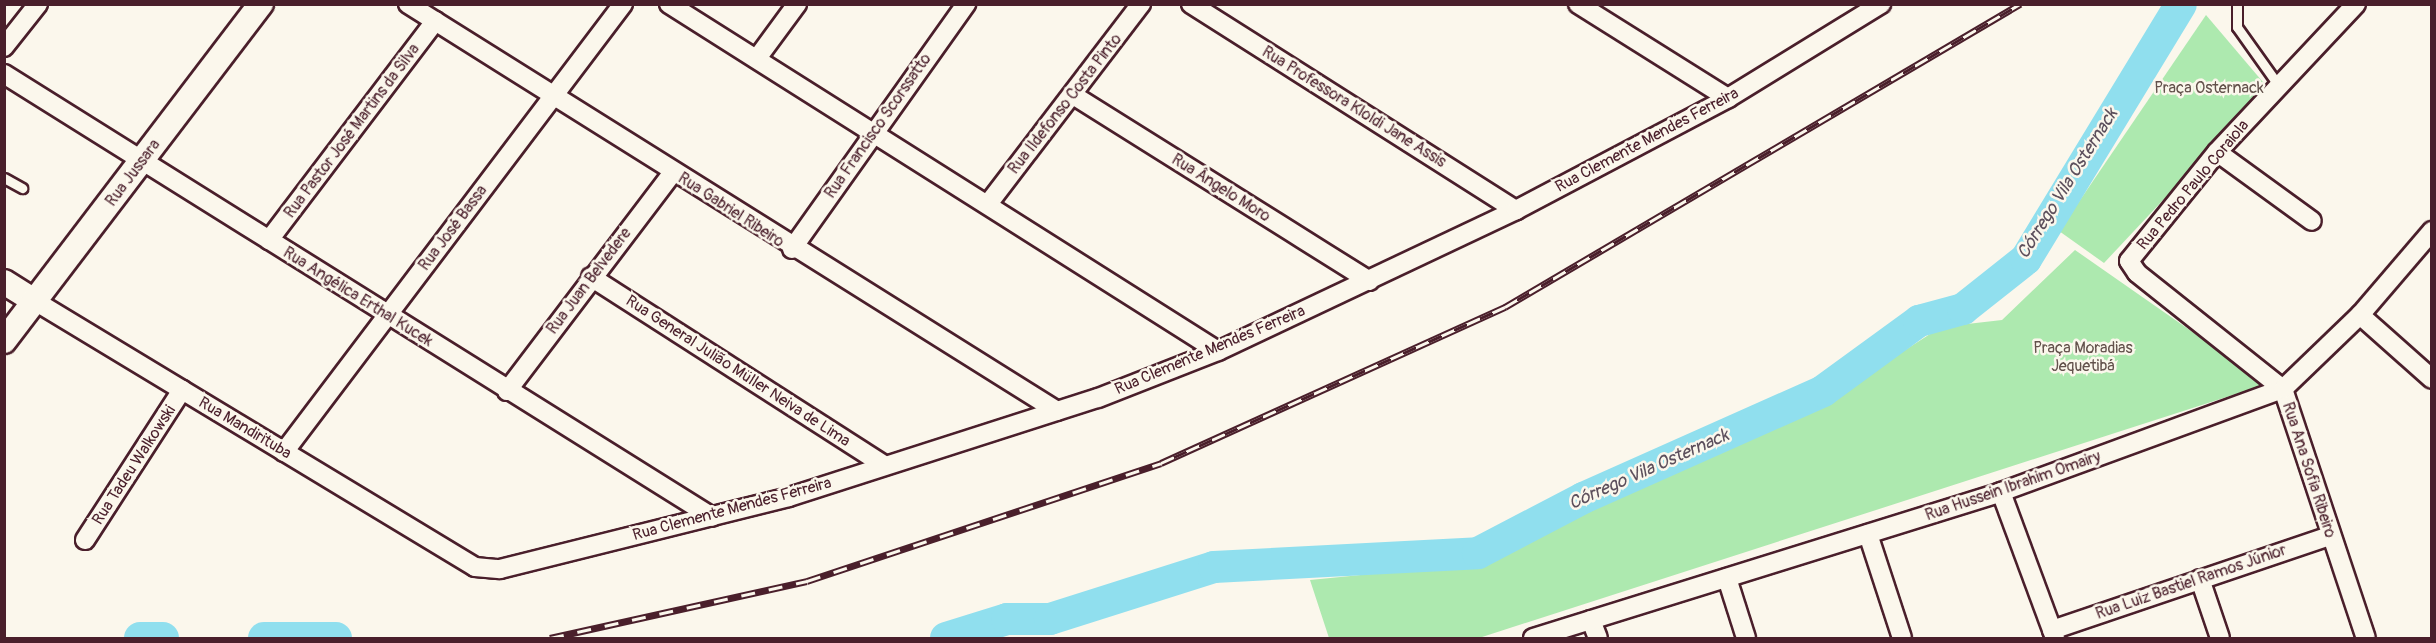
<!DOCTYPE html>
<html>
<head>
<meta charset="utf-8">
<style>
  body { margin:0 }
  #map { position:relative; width:2436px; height:643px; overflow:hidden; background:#fbf7ec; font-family:Pangolin,sans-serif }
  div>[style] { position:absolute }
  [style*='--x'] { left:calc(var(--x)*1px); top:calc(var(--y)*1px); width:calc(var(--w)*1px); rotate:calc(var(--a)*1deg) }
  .green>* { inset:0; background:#ade9af }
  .river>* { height:32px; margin:-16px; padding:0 16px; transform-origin:16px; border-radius:16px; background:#90dfee }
  .roads { filter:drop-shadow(2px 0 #4a1f2b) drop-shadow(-2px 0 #4a1f2b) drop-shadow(0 2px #4a1f2b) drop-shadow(0 -2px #4a1f2b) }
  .lane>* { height:9px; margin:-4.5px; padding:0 4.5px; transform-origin:4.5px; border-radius:4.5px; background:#fbf7ec }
  .street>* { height:18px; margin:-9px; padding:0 9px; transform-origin:9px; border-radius:9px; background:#fbf7ec }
  .secondary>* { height:24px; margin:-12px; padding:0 12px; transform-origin:12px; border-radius:12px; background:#fbf7ec }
  .rail>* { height:7px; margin-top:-3.5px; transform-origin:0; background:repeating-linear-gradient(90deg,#fbf7ec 0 14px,#4a1f2b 0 28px); box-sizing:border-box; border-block:2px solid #4a1f2b }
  span { translate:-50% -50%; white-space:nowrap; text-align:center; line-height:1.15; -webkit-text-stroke:5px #fbf7ec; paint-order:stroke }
  .park-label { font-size:16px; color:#63524c }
  .street-label { font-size:16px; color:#4a1f2b }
  .water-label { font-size:18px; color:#5c4f5c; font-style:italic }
  .frame { position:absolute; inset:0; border:6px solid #4a1f2b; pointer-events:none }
</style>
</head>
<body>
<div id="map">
  <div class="green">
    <div style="clip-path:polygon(2206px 15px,2268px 88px,2104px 263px,2059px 231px)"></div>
    <div style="clip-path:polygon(2075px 250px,2267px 384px,1479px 638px,1329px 638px,1310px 580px,1482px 563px,1596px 504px,1823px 403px,1941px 327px,2002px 320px)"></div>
  </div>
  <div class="river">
    <div style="--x:140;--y:638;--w:23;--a:0"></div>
    <div style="--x:264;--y:638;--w:72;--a:0"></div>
    <div style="--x:946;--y:638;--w:64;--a:-17.3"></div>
    <div style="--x:1007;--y:619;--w:43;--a:0"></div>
    <div style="--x:1050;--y:619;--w:172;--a:-17.6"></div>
    <div style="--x:1214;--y:567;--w:264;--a:-3"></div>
    <div style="--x:1478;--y:553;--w:119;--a:-27.6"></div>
    <div style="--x:1583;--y:498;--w:263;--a:-24"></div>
    <div style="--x:1823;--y:391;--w:119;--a:-36.1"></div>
    <div style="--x:1919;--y:321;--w:46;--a:-15.3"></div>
    <div style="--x:1963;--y:309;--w:80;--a:-38.4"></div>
    <div style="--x:2026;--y:259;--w:298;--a:-58.7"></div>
  </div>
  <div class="roads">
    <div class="lane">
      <div style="--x:2237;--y:4;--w:23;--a:90"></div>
      <div style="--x:2237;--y:27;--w:72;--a:54.6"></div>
      <div style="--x:4;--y:178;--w:21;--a:29"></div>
    </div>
    <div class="street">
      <div style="--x:408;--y:4;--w:766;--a:32.09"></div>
      <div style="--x:669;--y:4;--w:649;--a:32.3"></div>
      <div style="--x:1191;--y:4;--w:385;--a:32.4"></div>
      <div style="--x:1578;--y:4;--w:177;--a:32.1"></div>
      <div style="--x:2356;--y:4;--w:203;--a:133.2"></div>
      <div style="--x:2217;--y:152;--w:140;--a:128.9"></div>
      <div style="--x:2129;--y:261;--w:14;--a:56"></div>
      <div style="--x:2137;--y:273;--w:186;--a:38.5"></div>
      <div style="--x:2283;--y:389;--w:262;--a:71.6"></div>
      <div style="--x:4;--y:47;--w:55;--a:-51.7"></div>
      <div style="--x:758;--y:57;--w:66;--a:-53.7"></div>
      <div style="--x:4;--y:74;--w:835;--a:32.03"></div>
      <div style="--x:1073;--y:95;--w:350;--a:32.1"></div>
      <div style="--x:2217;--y:152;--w:117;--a:36"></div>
      <div style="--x:988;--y:204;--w:252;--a:-52.6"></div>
      <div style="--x:269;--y:240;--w:275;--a:-52.8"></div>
      <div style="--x:792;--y:249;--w:301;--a:-54.6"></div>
      <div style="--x:591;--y:277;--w:348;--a:32.7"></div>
      <div style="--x:35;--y:301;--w:514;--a:31.15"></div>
      <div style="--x:475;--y:567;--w:25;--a:5"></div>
      <div style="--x:500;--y:569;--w:298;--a:-14"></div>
      <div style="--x:789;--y:497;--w:324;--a:-17.8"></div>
      <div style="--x:1098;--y:398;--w:129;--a:-21.4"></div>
      <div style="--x:1218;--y:351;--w:330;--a:-25.3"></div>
      <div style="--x:1516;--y:210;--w:240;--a:-27.8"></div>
      <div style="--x:1728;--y:98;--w:180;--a:-31.6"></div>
      <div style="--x:2360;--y:315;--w:96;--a:41.6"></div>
      <div style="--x:507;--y:391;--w:275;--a:-52.8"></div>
      <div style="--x:284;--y:452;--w:562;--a:-52.89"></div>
      <div style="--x:2001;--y:492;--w:156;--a:69.7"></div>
      <div style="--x:1868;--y:534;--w:109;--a:71.9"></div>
      <div style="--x:85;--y:540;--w:179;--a:-57.1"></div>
      <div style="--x:1727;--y:578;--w:63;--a:72.4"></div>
      <div style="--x:2200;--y:579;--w:62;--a:71.3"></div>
      <div style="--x:1591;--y:620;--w:19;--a:69"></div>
      <div style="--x:2052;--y:630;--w:293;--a:-18.7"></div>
      <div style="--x:1533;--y:638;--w:490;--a:-17.3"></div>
      <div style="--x:2001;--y:492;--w:300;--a:-20.1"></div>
      <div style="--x:2283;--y:389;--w:107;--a:-43.9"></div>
      <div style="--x:2360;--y:315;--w:111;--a:-49.4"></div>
    </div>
    <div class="secondary">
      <div style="--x:4;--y:282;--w:36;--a:32"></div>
      <div style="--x:4;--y:341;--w:424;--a:-52.7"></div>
    </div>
  </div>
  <div class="rail">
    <div style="--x:550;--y:638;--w:263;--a:-12.5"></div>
    <div style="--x:807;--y:581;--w:373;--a:-18.4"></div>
    <div style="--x:1161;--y:463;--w:378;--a:-24.4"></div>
    <div style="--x:1505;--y:307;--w:598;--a:-30.47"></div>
  </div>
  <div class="park-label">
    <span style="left:2209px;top:88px">Praça Osternack</span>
    <span style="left:2083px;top:357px">Praça Moradias<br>Jequetibá</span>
  </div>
  <div class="street-label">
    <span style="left:1065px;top:104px;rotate:-52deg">Rua Ildefonso Costa Pinto</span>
    <span style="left:1354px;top:107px;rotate:32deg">Rua Professora Kloldi Jane Assis</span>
    <span style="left:878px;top:126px;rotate:-55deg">Rua Francisco Scorssatto</span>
    <span style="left:352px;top:131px;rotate:-53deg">Rua Pastor José Martins da Silva</span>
    <span style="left:1647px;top:140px;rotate:-28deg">Rua Clemente Mendes Ferreira</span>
    <span style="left:133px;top:173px;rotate:-53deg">Rua Jussara</span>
    <span style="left:2193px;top:185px;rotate:-50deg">Rua Pedro Paulo Coraiola</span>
    <span style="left:1221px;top:188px;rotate:32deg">Rua Ângelo Moro</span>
    <span style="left:731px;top:210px;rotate:33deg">Rua Gabriel Ribeiro</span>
    <span style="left:453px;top:228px;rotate:-53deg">Rua José Bassa</span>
    <span style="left:589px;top:281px;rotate:-53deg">Rua Juan Belvedere</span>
    <span style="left:358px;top:297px;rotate:32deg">Rua Angélica Erthal Kucek</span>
    <span style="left:1210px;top:350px;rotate:-23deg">Rua Clemente Mendes Ferreira</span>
    <span style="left:738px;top:371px;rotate:33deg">Rua General Julião Müller Neiva de Lima</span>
    <span style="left:245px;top:428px;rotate:31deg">Rua Mandirituba</span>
    <span style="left:134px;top:465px;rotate:-57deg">Rua Tadeu Walkowski</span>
    <span style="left:2309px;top:470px;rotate:72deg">Rua Ana Sofia Ribeiro</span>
    <span style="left:2013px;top:486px;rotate:-19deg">Rua Hussein Ibrahim Omairy</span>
    <span style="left:732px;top:509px;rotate:-15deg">Rua Clemente Mendes Ferreira</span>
    <span style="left:2191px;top:582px;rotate:-19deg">Rua Luiz Bastiel Ramos Júnior</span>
  </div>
  <div class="water-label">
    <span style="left:2068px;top:184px;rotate:-58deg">Córrego Vila Osternack</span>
    <span style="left:1649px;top:470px;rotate:-24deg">Córrego Vila Osternack</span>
  </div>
  <div class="frame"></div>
</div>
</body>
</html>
